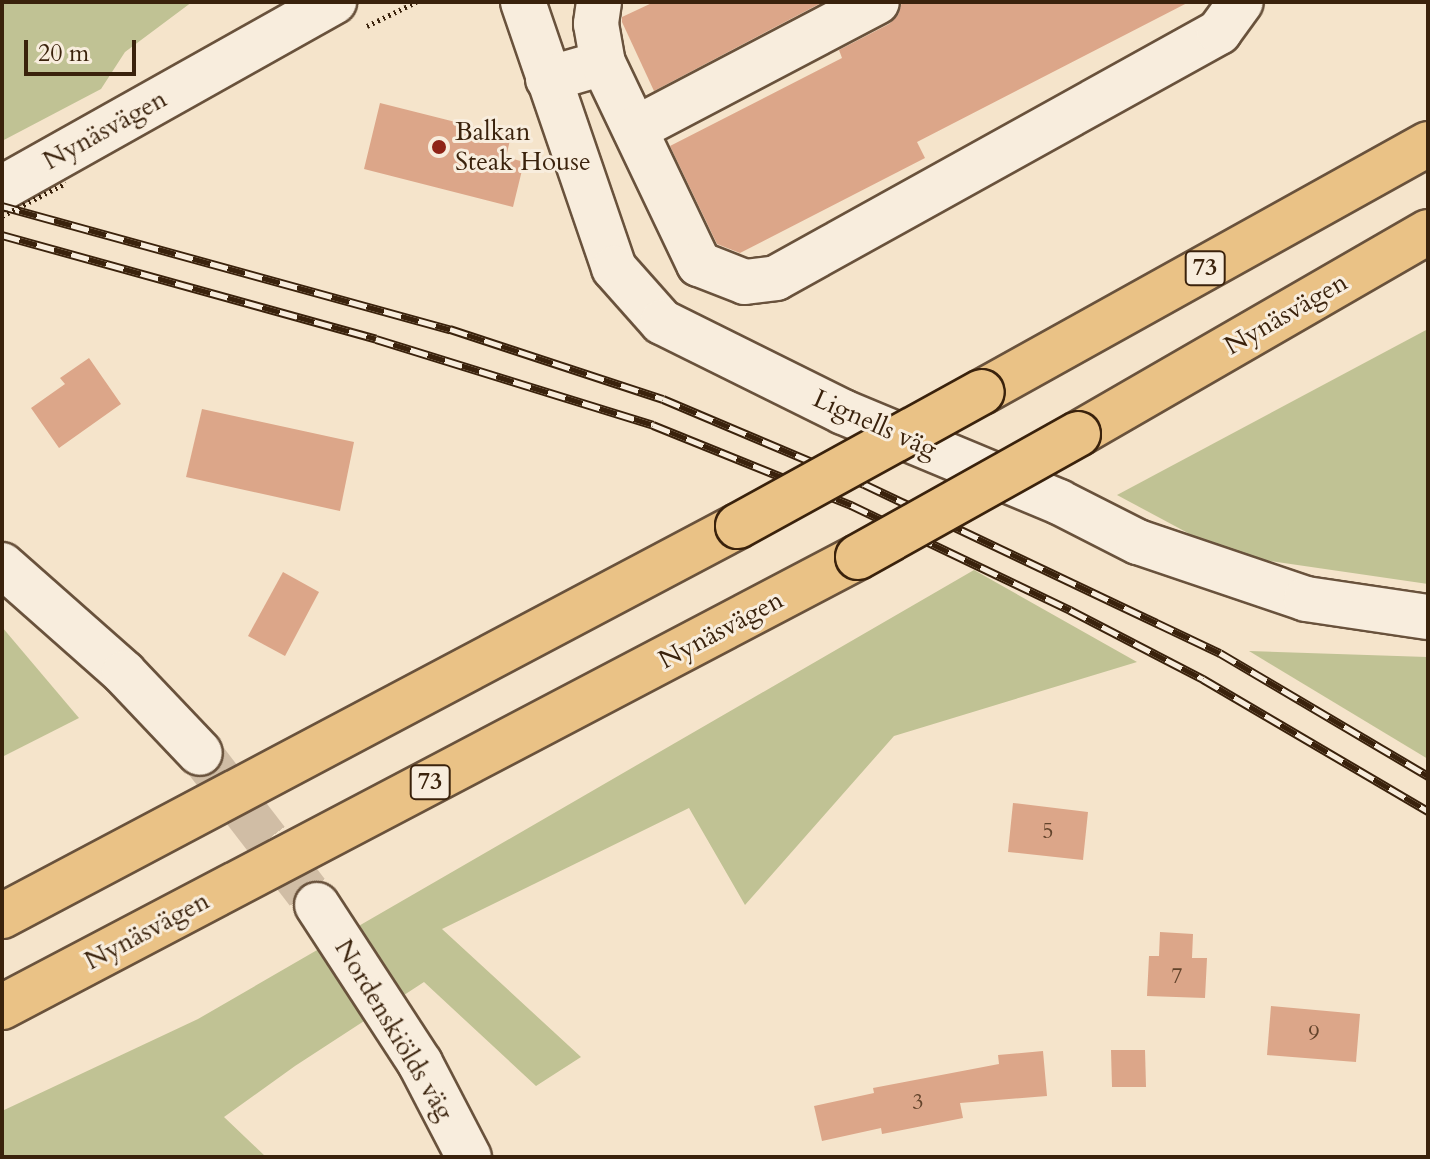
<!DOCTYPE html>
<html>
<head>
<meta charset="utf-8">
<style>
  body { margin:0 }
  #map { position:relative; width:1430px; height:1159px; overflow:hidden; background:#f5e4cb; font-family:Cardo,serif }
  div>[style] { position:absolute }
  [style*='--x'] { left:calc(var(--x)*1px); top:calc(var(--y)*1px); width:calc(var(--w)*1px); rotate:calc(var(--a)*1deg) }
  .green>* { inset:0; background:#c0c294 }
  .building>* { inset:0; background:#dca689 }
  .minor-tunnel>* { height:44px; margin-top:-22px; transform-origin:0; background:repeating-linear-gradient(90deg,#d0bda5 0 44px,transparent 0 66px) }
  .path>* { height:5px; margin-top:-2.5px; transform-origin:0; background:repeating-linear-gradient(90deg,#3a220c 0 2px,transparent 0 6px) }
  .roads { filter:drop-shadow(2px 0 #69523c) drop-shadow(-2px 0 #69523c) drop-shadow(0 2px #69523c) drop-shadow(0 -2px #69523c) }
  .minor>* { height:44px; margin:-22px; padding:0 22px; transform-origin:22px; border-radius:22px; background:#f8eddd }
  .highway>* { height:44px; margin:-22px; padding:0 22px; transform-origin:22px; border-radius:22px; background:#eac286 }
  .rail>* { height:9px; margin-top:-4.5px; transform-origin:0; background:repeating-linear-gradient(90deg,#f8eddd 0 18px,#3a220c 0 36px); box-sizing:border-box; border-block:2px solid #3a220c }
  .path-bridge>* { height:5px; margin-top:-2.5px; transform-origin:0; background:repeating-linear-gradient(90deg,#3a220c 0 2px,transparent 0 6px) }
  .bridges { filter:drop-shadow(2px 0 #3a220c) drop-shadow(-2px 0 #3a220c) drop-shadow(0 2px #3a220c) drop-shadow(0 -2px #3a220c) }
  .highway-bridge>* { height:44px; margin:-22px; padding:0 22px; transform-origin:22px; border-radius:22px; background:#eac286 }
  .dots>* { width:22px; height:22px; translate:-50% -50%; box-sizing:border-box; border:4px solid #f8eddd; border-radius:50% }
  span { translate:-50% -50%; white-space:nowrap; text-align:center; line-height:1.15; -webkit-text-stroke:6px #f8eddd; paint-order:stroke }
  .number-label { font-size:22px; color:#62432b }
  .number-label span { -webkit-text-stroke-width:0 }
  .shield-label span { padding:2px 6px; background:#f8eddd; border:2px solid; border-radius:6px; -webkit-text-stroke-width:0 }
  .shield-label { font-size:24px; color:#3a220c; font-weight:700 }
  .street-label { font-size:26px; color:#3a220c }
  .poi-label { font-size:26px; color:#3a220c }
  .left { translate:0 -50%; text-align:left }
  .frame { position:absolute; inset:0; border:4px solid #3a220c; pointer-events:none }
  .scale { position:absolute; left:24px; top:40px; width:112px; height:36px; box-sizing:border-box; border:4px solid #3a220c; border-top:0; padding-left:10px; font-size:24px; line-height:28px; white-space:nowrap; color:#3a220c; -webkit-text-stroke:6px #f8eddd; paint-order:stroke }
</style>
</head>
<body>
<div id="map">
  <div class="green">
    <div style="clip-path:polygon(2px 2px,192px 2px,125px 52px,101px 89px,2px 141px)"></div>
    <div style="clip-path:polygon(1428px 329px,1428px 584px,1229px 555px,1117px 495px)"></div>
    <div style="clip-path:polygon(974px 570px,1137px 662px,894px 736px,745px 905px,689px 808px,442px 929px,581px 1057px,536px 1086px,424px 982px,295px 1066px,224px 1117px,266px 1157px,2px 1157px,2px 1111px,198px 1019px)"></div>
    <div style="clip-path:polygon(2px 627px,79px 718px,2px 757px)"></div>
    <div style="clip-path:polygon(1249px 651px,1427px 657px,1428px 759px)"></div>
  </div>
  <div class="building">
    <div style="clip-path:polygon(654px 2px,823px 2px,654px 91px,622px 22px,622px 17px)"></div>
    <div style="clip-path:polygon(902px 2px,1189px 2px,917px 142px,925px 158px,740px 253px,717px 244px,670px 146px,842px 58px,839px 50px,889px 24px,898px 15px)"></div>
    <div style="clip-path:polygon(380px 103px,511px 136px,506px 157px,524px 162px,513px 207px,364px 169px)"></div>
    <div style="clip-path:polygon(89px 358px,121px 404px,59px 448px,31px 408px,65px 384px,60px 378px)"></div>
    <div style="clip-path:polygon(202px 409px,354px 442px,340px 511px,186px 477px)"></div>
    <div style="clip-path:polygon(283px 572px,319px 592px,285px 656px,248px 636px)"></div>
    <div style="clip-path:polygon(1013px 803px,1088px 812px,1083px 860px,1008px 852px)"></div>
    <div style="clip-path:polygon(1160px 932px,1193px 934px,1192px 958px,1207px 958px,1205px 998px,1147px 996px,1149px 956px,1159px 956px)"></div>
    <div style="clip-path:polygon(1271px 1006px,1360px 1014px,1356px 1062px,1267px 1055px)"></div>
    <div style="clip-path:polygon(1111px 1050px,1145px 1050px,1146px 1087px,1112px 1087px)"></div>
    <div style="clip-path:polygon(1043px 1051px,1047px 1096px,960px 1103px,963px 1118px,882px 1134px,881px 1128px,822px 1141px,814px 1106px,874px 1093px,873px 1088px,999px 1064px,998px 1055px)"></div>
  </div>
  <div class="minor-tunnel">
    <div style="--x:200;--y:753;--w:192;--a:52.4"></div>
  </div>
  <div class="path">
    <div style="--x:367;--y:26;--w:55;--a:-26.1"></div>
  </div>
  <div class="roads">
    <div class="minor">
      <div style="--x:523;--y:2;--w:281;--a:71.1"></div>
      <div style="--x:614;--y:268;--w:72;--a:48.4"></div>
      <div style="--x:662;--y:322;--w:202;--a:26.4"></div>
      <div style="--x:843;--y:412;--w:234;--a:22.6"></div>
      <div style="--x:1059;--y:502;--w:89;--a:26.9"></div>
      <div style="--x:1138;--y:542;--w:177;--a:18.7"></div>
      <div style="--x:1306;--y:599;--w:123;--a:8.4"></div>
      <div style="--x:599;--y:2;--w:22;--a:98"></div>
      <div style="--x:596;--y:24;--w:40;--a:80"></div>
      <div style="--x:548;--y:79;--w:57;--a:-16.2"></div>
      <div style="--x:603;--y:63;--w:223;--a:64.5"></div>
      <div style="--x:699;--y:264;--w:49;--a:21.4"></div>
      <div style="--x:745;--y:282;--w:31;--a:-7"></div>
      <div style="--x:776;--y:278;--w:507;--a:-29.04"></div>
      <div style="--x:1219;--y:32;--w:37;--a:-54"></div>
      <div style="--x:635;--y:129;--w:273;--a:-27.7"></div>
      <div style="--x:2;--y:188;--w:381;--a:-29.3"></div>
      <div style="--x:2;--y:565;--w:163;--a:41.5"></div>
      <div style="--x:124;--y:673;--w:110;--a:46.5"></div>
      <div style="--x:317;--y:905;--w:189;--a:56.9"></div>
      <div style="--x:420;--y:1063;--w:106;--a:62.5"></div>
    </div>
    <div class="highway">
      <div style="--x:982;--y:392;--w:510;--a:-29.08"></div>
      <div style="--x:1078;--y:434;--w:404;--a:-30"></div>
      <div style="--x:2;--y:916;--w:833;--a:-27.92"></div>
      <div style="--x:2;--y:1007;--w:967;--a:-27.73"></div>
    </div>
  </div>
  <div class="rail">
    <div style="--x:2;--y:206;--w:465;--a:15.4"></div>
    <div style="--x:450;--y:329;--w:224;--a:18.2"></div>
    <div style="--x:663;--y:399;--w:218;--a:22.9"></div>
    <div style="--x:864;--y:484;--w:394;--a:25.4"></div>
    <div style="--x:1220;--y:653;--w:242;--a:30.6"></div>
    <div style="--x:2;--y:235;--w:388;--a:15.5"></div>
    <div style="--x:376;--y:339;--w:290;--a:17.2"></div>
    <div style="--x:653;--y:425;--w:214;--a:22"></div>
    <div style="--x:851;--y:505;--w:243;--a:25.6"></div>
    <div style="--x:1070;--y:610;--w:150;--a:27.4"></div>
    <div style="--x:1203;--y:679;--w:261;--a:30.4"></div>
  </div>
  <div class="path-bridge">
    <div style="--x:2;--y:216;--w:72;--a:-27.3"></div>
  </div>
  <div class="bridges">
    <div class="highway-bridge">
      <div style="--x:738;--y:526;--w:278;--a:-28.8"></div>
      <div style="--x:858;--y:557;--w:252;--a:-29.2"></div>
    </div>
  </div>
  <div class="dots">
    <div style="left:439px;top:147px;background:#8f2418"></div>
  </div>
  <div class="number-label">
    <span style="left:1048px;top:832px">5</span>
    <span style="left:1177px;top:977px">7</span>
    <span style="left:1314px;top:1034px">9</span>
    <span style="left:918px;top:1103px">3</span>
  </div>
  <div class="shield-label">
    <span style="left:1205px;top:268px">73</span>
    <span style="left:430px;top:782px">73</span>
  </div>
  <div class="street-label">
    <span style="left:105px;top:130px;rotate:-29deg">Nynäsvägen</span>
    <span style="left:1286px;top:314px;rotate:-30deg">Nynäsvägen</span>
    <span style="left:875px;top:424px;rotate:24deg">Lignells väg</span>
    <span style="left:721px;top:630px;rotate:-28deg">Nynäsvägen</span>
    <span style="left:147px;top:931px;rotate:-28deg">Nynäsvägen</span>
    <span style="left:394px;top:1030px;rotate:59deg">Nordenskiölds väg</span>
  </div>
  <div class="poi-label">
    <span class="left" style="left:455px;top:147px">Balkan<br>Steak House</span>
  </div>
  <div class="frame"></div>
  <div class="scale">20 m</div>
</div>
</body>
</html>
